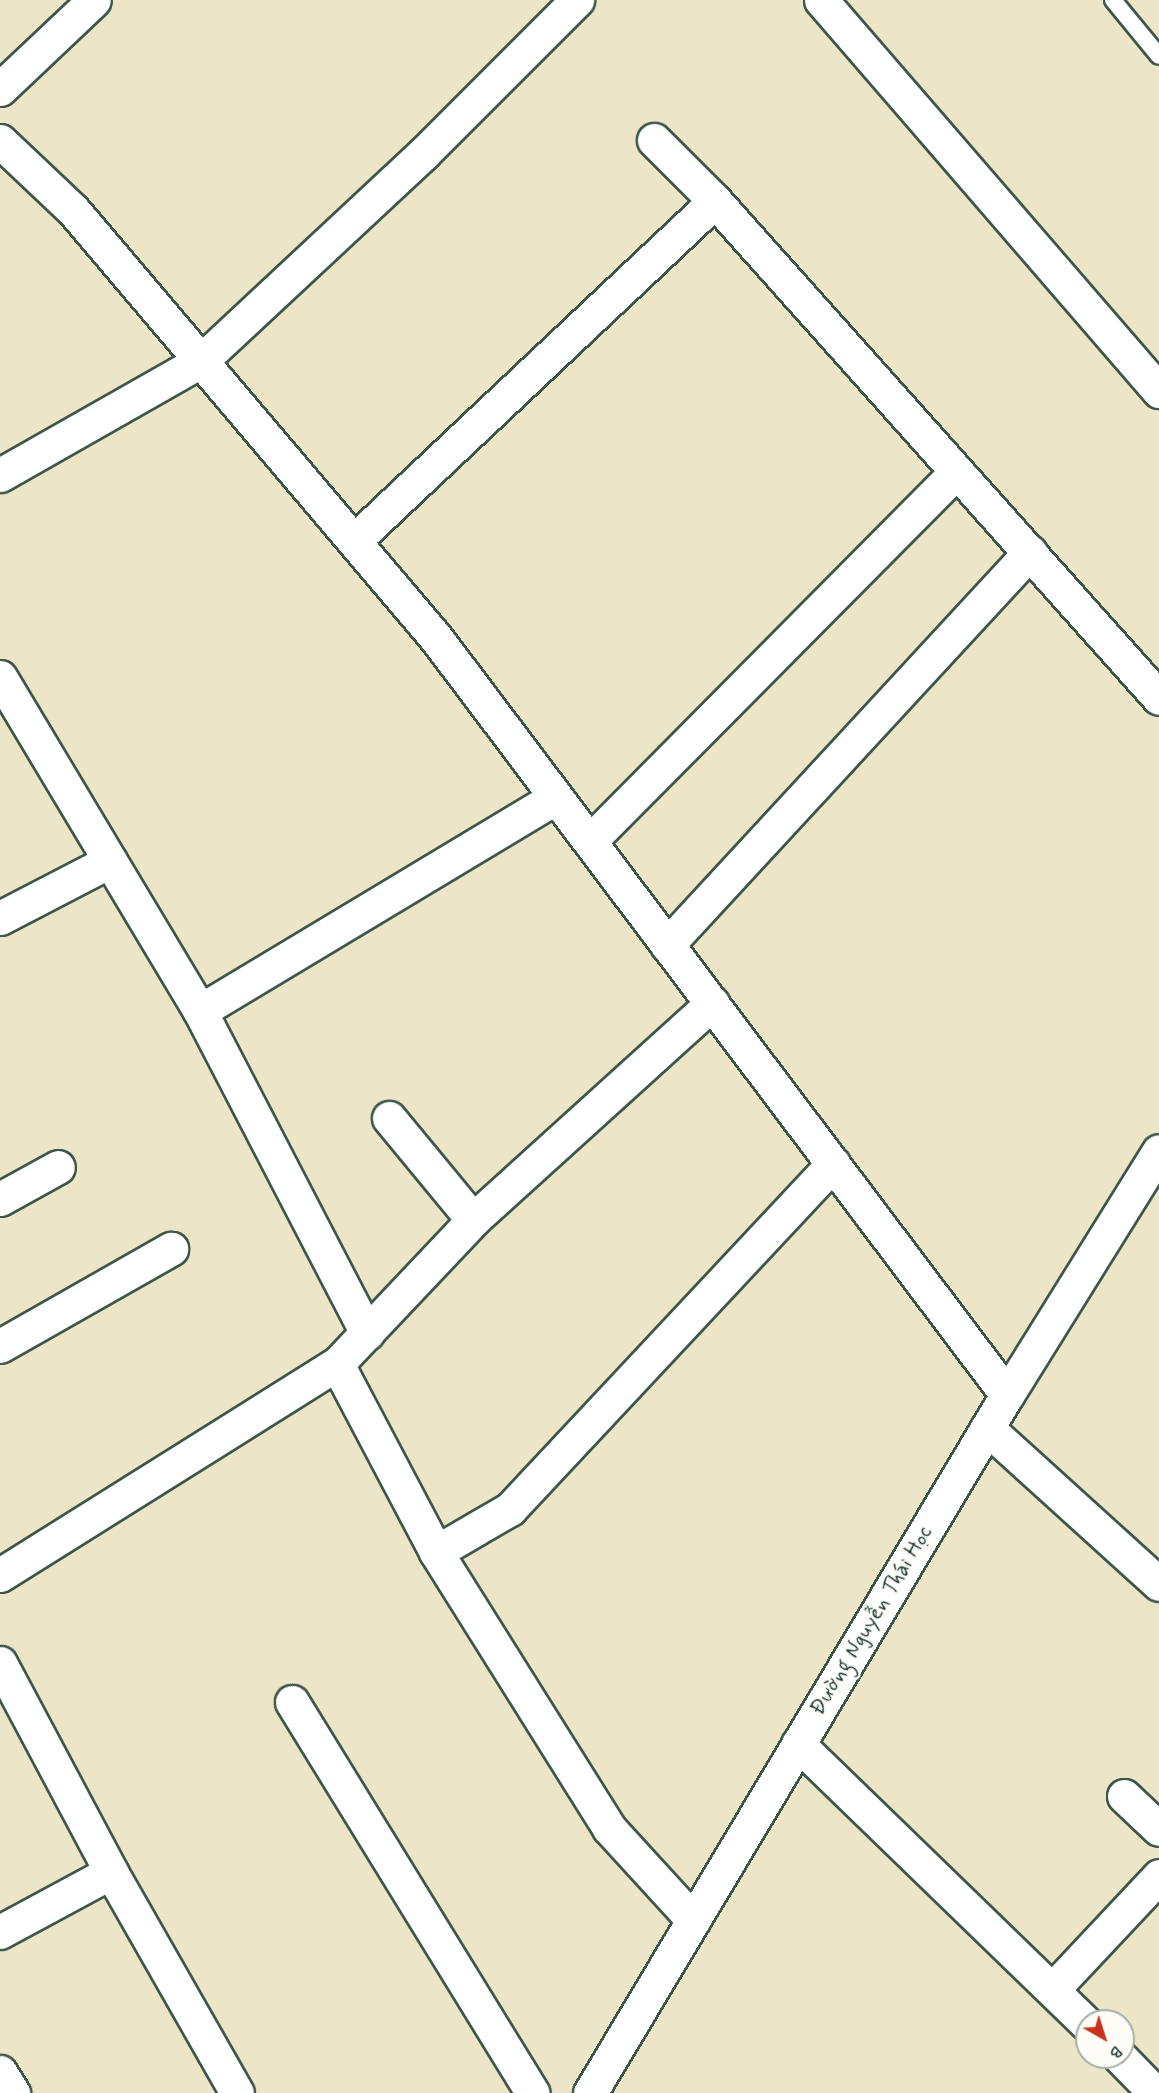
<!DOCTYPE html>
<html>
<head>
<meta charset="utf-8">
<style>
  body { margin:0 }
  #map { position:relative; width:1159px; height:2093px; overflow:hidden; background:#ede5c7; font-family:Mynerve,sans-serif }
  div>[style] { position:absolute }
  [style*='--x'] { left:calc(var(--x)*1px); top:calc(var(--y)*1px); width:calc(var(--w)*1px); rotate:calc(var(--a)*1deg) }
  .roads { filter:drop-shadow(2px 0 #3e564a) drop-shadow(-2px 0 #3e564a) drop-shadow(0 2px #3e564a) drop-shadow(0 -2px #3e564a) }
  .lane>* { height:16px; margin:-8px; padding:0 8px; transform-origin:8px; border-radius:8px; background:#fff }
  .street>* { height:33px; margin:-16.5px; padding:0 16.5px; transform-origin:16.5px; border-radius:16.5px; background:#fff }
  .secondary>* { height:33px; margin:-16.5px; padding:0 16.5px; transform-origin:16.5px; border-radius:16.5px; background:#fff }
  span { translate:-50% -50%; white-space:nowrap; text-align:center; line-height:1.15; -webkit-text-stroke:4.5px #fdfcf7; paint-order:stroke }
  .street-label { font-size:22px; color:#1f3d34 }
  .north { position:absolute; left:1075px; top:2009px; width:60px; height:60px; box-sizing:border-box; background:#fdfcf7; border:2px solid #a4b0a9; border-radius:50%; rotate:141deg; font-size:16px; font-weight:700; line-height:24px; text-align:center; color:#1f3d34 }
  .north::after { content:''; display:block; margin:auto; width:21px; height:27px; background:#c8321e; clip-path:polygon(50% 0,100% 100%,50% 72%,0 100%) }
</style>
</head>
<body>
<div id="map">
  <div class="roads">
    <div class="lane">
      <div style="--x:1113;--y:0;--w:72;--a:50.6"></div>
    </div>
    <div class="street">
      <div style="--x:821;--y:0;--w:517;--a:49.16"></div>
      <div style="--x:0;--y:89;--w:129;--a:-43.4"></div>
      <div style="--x:654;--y:140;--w:86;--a:45"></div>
      <div style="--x:715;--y:201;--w:666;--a:48.22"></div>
      <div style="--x:0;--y:475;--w:231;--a:-29.6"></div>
      <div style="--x:201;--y:361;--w:304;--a:-43"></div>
      <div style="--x:423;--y:154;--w:218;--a:-45"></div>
      <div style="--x:354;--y:541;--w:496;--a:-43.3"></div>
      <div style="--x:0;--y:677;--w:389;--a:59.1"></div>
      <div style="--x:200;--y:1011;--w:415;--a:-31"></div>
      <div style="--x:590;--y:841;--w:520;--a:-45.23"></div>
      <div style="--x:0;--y:918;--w:124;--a:-27.4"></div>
      <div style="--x:667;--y:945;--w:535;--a:-47.27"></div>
      <div style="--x:200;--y:1011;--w:363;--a:62.6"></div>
      <div style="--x:389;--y:1118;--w:132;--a:50.5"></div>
      <div style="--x:0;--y:1199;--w:66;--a:-28.9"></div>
      <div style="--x:0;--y:1346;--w:197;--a:-29.6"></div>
      <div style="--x:337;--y:1364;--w:212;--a:62.2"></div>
      <div style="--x:436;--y:1552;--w:86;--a:-30.2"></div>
      <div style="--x:510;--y:1509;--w:473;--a:-46.9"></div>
      <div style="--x:987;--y:1428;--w:232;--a:42.2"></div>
      <div style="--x:436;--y:1552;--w:326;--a:57.9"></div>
      <div style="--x:609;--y:1828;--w:125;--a:47.6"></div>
      <div style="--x:0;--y:1575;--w:398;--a:-32.1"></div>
      <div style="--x:337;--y:1364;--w:198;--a:-46.6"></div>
      <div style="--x:473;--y:1220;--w:323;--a:-42.2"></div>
      <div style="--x:0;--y:1663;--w:237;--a:62"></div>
      <div style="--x:111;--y:1872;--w:254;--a:60.3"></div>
      <div style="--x:292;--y:1702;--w:459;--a:58.4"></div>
      <div style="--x:798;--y:1744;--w:402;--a:44.1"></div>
      <div style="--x:1124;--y:1796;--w:48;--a:43.3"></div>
      <div style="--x:0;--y:1932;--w:126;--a:-28.4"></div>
      <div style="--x:1053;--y:1989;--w:155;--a:-46.8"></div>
      <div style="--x:1120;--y:2057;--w:50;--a:45.8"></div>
      <div style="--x:0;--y:2072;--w:25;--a:58"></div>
    </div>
    <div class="secondary">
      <div style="--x:0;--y:141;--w:100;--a:43.4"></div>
      <div style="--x:73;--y:210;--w:561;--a:49.7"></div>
      <div style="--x:436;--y:638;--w:948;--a:52.97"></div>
      <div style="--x:590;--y:2093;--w:813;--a:-59.15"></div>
      <div style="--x:1007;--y:1395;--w:287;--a:-58.1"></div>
    </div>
  </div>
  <div class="street-label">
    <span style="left:872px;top:1621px;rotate:-59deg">Đường Nguyễn Thái Học</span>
  </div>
  <div class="north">B</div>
</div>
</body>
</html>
